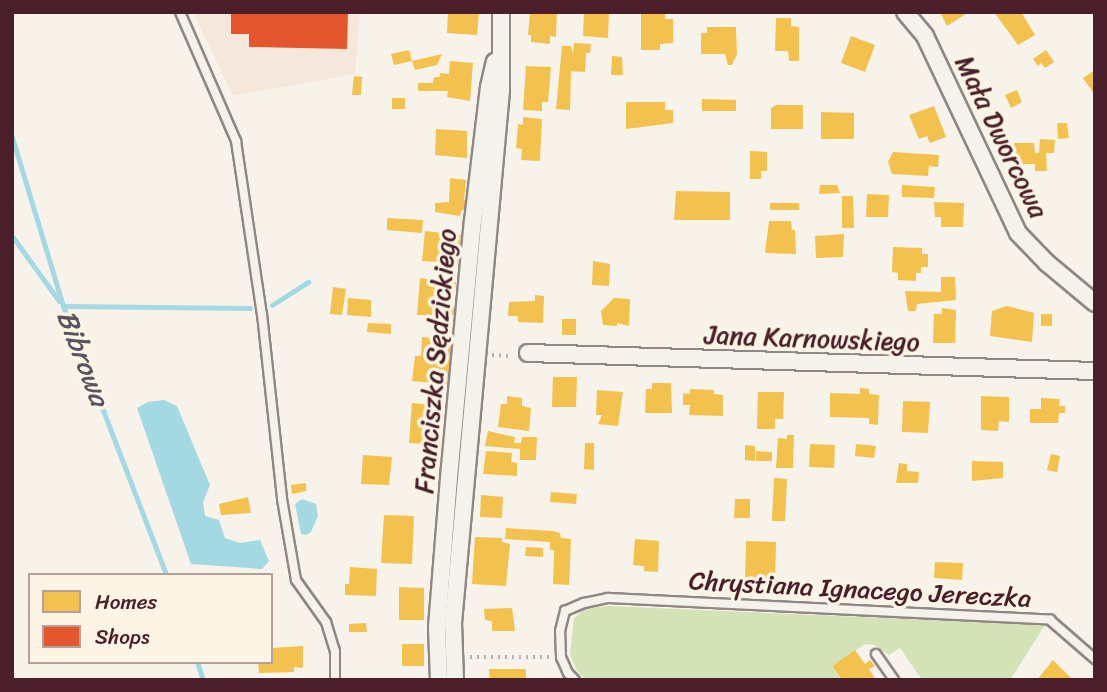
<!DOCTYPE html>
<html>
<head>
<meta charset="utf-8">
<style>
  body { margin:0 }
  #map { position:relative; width:1107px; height:692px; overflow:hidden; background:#f7f3ea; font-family:Sriracha,sans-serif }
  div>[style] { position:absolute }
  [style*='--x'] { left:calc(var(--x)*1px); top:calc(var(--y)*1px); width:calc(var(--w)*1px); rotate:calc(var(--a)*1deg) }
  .built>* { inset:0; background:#f5e7db }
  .green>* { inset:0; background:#d3e2b7 }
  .water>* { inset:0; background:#a4d9e4 }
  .homes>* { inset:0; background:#f2c14e }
  .shops>* { inset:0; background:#e4572e }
  .stream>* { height:5px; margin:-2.5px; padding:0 2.5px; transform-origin:2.5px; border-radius:2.5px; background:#a4d9e4 }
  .path>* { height:3.5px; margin-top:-1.75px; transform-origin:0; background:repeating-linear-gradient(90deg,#b8b1ae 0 2px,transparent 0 7px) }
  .roads { filter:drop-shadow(2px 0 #908684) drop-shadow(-2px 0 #908684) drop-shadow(0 2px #908684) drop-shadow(0 -2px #908684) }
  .lane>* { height:8px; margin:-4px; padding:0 4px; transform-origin:4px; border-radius:4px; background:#f5f2ec }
  .street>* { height:16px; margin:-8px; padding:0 8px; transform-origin:8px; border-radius:8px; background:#f5f2ec }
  span { translate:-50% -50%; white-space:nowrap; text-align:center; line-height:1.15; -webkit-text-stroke:7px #fcf5e5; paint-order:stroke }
  .street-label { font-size:26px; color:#4a1f2b }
  .water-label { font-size:28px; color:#5a5462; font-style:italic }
  .frame { position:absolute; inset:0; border:14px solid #4a1f2b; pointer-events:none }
  .legend { position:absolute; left:28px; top:573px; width:245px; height:91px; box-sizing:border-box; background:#fcf5e5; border:2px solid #b59f9b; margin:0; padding:9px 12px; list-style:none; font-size:21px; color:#4a1f2b }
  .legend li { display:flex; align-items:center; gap:14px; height:35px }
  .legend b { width:35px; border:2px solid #b59f9b }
</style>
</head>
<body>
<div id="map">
  <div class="built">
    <div style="clip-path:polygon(193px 12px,360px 12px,355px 74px,233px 96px)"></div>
  </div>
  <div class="green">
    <div style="clip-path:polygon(609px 606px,1045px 625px,1010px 680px,922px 680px,900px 648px,889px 655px,875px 645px,865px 644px,832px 666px,841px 680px,586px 680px,577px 671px,570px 655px,574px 618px,586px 608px)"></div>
  </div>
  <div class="water">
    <div style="clip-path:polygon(164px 400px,177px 406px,210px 485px,203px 502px,205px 516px,219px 520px,225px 538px,240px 543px,260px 540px,269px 561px,262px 569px,191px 564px,137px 408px,148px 402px)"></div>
    <div style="clip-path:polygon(302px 499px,316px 504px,318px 516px,311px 532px,306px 535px,301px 534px,295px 504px)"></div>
  </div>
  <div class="homes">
    <div style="clip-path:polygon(448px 12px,479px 12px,477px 35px,447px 33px)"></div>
    <div style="clip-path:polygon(530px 12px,557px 12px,556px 37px,550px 36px,550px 44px,531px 42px,531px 35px,528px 35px)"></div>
    <div style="clip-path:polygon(584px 12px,609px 12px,608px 38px,583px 36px)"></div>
    <div style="clip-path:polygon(665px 12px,665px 19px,673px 19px,673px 43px,660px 44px,660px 50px,641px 50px,641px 14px)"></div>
    <div style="clip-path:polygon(940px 12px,969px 12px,947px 26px)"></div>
    <div style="clip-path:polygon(994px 12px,1021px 12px,1035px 35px,1018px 45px)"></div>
    <div style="clip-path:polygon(776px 18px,791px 18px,791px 26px,799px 27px,799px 61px,789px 61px,788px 51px,775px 51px)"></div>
    <div style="clip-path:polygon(707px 27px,736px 27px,737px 54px,732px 65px,728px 65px,725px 54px,701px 54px,701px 33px,707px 33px)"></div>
    <div style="clip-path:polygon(851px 36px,875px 45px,865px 72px,841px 63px)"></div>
    <div style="clip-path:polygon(574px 43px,591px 44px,590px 53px,586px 53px,585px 72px,571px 71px,570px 110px,556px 109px,562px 46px,571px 46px,573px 53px)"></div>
    <div style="clip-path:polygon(409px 50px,412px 61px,394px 65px,391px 54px)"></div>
    <div style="clip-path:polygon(1046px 50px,1054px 62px,1045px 68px,1041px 63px,1038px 66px,1033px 59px)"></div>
    <div style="clip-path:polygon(442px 54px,437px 65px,415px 70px,412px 61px)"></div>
    <div style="clip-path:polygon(612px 56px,622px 57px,623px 75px,611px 75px)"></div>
    <div style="clip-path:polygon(450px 61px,473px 63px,470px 101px,447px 97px,448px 91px,418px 91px,418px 83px,433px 83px,434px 77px,440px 77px,440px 73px,449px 74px)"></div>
    <div style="clip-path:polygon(526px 66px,551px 67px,548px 102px,542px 102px,542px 111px,523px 110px)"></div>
    <div style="clip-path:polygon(1095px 70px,1095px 95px,1083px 78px)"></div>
    <div style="clip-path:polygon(354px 76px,362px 77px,361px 95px,352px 95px)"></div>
    <div style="clip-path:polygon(1017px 90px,1022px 102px,1011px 108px,1005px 95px)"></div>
    <div style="clip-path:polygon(392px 98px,405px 98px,405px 109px,392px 109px)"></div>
    <div style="clip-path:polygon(702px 99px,736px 100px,736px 111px,702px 111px)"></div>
    <div style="clip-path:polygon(626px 102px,665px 102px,665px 110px,673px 110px,673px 123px,626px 129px)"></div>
    <div style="clip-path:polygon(776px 105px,803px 105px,803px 129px,771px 129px,771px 108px)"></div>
    <div style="clip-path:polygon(934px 106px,946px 137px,930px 143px,927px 136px,919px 139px,909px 115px)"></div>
    <div style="clip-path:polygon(821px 112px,854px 113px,854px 139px,821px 139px)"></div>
    <div style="clip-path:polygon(523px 117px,542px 119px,540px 161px,521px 160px,522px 149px,516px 148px,518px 124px,523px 125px)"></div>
    <div style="clip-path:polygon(1057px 123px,1067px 123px,1069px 138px,1058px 139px)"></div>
    <div style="clip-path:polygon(436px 129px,467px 131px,467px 158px,435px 155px)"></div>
    <div style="clip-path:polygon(1040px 139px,1055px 140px,1054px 153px,1046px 153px,1047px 171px,1035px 171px,1035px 164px,1015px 164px,1014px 143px,1034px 143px,1035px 153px,1039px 153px)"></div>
    <div style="clip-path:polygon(750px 151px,767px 152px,767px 171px,761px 171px,761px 179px,750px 179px)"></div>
    <div style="clip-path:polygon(893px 152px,939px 155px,938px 167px,929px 166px,928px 176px,892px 174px,888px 162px)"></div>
    <div style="clip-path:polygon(450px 178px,466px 180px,464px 200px,469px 200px,468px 211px,462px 210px,460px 216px,435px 212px,435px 203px,449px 202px)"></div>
    <div style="clip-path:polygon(820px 185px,837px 185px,840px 193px,819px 194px)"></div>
    <div style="clip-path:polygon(902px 185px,935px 187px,934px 198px,902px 197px)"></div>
    <div style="clip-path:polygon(676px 191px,730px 192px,730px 220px,674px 220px)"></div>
    <div style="clip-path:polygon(867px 194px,889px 195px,888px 217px,866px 217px)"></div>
    <div style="clip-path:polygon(842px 196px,853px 196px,854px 228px,842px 228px)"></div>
    <div style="clip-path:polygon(934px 202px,964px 203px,963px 227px,941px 227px,941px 217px,935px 217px)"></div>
    <div style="clip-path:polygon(770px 203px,799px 203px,799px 210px,770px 210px)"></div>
    <div style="clip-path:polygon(387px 218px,423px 220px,422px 233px,387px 230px)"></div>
    <div style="clip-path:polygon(769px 221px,791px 221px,792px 230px,795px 230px,796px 254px,765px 253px)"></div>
    <div style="clip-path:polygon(425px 231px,461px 235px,458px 263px,422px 261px)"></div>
    <div style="clip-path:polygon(844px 234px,843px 257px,816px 258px,815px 236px)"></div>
    <div style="clip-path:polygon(893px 247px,922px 248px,922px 254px,928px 254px,928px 267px,921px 267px,921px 273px,916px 273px,916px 281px,898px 280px,898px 273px,892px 272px)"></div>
    <div style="clip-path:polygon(593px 261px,610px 264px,609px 286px,592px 285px)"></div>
    <div style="clip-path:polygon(941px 277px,955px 277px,956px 300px,917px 304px,916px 311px,908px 311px,905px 291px,941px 292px)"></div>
    <div style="clip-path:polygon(420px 278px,456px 282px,451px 307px,456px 309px,454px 315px,417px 315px)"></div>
    <div style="clip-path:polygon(333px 287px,346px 289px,342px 315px,330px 314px)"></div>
    <div style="clip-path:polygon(535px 295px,544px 296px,543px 323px,518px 322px,518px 316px,508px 316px,509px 302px,535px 301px)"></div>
    <div style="clip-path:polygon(348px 298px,371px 300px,371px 317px,347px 315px)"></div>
    <div style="clip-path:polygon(614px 298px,630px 299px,629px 326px,617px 323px,617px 326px,603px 325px,601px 311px)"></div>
    <div style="clip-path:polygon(1007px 306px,1034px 313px,1032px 342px,990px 336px,992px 311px)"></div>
    <div style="clip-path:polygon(942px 308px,956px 310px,955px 343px,933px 343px,934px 314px,942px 314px)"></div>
    <div style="clip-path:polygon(1041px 314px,1052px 314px,1052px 326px,1041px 326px)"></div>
    <div style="clip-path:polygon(562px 319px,576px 319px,576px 335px,562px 335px)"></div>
    <div style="clip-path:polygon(368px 323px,391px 324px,391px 334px,367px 332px)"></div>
    <div style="clip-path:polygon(434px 332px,452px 334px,448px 384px,412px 381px,415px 356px,421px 356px,422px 337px,434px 338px)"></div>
    <div style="clip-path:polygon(553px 377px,577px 377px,576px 407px,552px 407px)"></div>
    <div style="clip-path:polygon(652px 383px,671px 383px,672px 413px,645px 413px,646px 389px,652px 389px)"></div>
    <div style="clip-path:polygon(860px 388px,869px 389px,869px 394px,879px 395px,878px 425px,869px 424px,869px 418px,830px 417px,830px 393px,860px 394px)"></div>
    <div style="clip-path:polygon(690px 389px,714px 390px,714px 394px,723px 395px,723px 416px,689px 415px,690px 405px,683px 405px,683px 393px,690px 394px)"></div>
    <div style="clip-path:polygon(597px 390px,623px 392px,618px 426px,598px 424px,602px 415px,596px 415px)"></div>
    <div style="clip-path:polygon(758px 392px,784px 392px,783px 419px,775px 419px,775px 429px,757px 429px)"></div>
    <div style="clip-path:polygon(507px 396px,522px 398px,522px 406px,531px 408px,529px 431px,498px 427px,501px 404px,507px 404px)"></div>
    <div style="clip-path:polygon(981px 396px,1009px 397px,1009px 422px,999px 421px,998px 431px,981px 430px)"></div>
    <div style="clip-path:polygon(1041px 398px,1060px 399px,1059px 406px,1065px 406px,1065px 413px,1059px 413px,1058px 423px,1030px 423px,1030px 409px,1041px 409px)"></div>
    <div style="clip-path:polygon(903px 401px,930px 402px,928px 433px,902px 432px)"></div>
    <div style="clip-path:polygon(412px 403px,443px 406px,440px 445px,409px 443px)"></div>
    <div style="clip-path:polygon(488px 431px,515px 437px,514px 443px,521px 443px,522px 437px,537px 437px,536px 460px,520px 460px,520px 449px,485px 446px)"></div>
    <div style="clip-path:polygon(787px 435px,794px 435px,793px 468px,776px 468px,778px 438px,787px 439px)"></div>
    <div style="clip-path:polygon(585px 443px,594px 443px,594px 470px,584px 469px)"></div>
    <div style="clip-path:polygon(810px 444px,835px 445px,834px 468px,809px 467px)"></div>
    <div style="clip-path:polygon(856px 444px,876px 446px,874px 458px,855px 456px)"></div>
    <div style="clip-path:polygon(745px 445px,755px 446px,755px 461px,745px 460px)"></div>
    <div style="clip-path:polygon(486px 451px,512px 453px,511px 462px,517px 463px,517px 476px,483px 474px)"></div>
    <div style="clip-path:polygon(756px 451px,772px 452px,772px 461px,756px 461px)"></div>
    <div style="clip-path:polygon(1051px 454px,1060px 456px,1057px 472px,1047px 470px)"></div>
    <div style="clip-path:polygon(363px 455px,392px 457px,389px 485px,361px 484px)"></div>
    <div style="clip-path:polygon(972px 461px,1003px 462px,1003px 478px,972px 481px)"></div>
    <div style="clip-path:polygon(899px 463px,907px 464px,907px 471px,919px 472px,918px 483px,896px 483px)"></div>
    <div style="clip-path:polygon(774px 478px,787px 479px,785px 521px,772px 521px)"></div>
    <div style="clip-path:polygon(306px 483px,306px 491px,292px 494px,291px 485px)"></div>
    <div style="clip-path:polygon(551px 492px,577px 494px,576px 504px,550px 502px)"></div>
    <div style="clip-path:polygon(481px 495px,503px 497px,502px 518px,480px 517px)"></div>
    <div style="clip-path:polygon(248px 497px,251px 513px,221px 515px,219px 504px)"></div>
    <div style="clip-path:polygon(735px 499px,750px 499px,750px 518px,734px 518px)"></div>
    <div style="clip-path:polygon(384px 515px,414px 516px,412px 564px,381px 563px)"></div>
    <div style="clip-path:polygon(506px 528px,553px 531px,560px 533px,561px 538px,571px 539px,569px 585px,553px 584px,554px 550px,550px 550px,550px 542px,505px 539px)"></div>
    <div style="clip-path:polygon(475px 537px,502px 538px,502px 542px,510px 544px,506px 586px,472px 584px)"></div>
    <div style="clip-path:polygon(635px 539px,659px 541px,658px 572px,644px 571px,644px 566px,633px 565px)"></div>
    <div style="clip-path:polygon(746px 541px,776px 542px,775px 585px,745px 585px)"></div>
    <div style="clip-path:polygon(526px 547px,543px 548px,543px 557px,525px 556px)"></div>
    <div style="clip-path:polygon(935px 562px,963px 563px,962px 580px,934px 578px)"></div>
    <div style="clip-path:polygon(350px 567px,377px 569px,376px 596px,345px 595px,345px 584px,349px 584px)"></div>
    <div style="clip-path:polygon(399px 587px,424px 588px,424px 620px,399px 620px)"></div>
    <div style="clip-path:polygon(512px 608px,515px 631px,492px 631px,492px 621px,485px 620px,484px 609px)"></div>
    <div style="clip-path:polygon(366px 623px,367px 632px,349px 632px,349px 624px)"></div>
    <div style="clip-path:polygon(402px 644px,424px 644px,424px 666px,402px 666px)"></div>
    <div style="clip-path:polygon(303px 646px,303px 668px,294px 667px,294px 672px,259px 673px,258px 662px,271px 662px,271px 648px)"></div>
    <div style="clip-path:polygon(855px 650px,865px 664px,870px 660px,875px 666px,869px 669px,876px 680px,842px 680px,832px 666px)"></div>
    <div style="clip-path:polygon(1053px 660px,1073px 680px,1037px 680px)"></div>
    <div style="clip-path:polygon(489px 669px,526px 669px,526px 680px,490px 680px)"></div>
  </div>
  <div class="shops">
    <div style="clip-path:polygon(231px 12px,348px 12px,347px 49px,249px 47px,249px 34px,231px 34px)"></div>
  </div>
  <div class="stream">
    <div style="--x:12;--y:137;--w:177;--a:73.2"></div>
    <div style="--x:63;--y:306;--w:288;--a:69"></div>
    <div style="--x:12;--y:236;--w:80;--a:54.1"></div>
    <div style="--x:272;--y:305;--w:43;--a:-32.6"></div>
    <div style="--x:63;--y:306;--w:187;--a:0.6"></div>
    <div style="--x:197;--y:662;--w:19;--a:72"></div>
  </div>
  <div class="path">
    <div style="--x:492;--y:355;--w:21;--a:3"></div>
    <div style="--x:470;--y:657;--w:80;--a:0"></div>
  </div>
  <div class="roads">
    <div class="lane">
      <div style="--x:180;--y:12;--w:141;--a:66.5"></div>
      <div style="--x:236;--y:141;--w:175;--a:81.5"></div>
      <div style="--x:262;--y:314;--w:186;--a:83.8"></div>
      <div style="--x:282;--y:499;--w:82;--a:80.2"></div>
      <div style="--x:296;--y:580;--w:52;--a:54.5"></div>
      <div style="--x:326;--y:622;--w:30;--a:73"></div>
      <div style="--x:335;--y:651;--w:29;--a:90"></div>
      <div style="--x:876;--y:654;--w:32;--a:55"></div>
      <div style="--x:575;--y:680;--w:10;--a:-135"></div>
      <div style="--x:568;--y:673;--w:17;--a:-114"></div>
      <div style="--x:561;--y:657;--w:26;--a:-92"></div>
      <div style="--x:560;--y:631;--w:21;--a:-76"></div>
      <div style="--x:565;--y:611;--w:21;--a:-23"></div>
      <div style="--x:584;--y:603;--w:25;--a:-12"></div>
      <div style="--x:608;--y:598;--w:443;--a:2.8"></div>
      <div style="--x:1050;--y:620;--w:60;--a:40.9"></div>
    </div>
    <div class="street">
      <div style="--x:905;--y:12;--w:31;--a:50"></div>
      <div style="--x:925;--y:36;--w:218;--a:64.7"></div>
      <div style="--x:1018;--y:233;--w:42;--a:46"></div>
      <div style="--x:1047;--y:263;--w:62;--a:39.8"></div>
      <div style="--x:528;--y:353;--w:567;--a:1.82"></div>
      <div style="--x:439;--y:680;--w:53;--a:-92.2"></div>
      <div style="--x:437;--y:627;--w:161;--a:-85.4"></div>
      <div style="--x:450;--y:467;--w:247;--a:-84.7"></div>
      <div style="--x:473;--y:221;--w:135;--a:-83.2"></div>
      <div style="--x:489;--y:87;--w:26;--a:-77"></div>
      <div style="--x:455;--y:680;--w:57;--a:-92"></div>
      <div style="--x:453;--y:623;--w:535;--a:-84.85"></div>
      <div style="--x:501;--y:90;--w:78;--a:-90"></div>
    </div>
  </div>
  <div class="street-label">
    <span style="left:1001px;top:137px;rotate:64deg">Mała Dworcowa</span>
    <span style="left:812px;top:339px;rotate:2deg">Jana Karnowskiego</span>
    <span style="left:436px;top:361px;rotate:-85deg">Franciszka Sędzickiego</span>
    <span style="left:860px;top:590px;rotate:3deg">Chrystiana Ignacego Jereczka</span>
  </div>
  <div class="water-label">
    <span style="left:83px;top:358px;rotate:69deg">Bibrowa</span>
  </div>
  <div class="frame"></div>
  <ul class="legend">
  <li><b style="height:19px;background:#f2c14e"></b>Homes</li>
  <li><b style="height:19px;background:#e4572e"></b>Shops</li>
  </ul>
</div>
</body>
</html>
